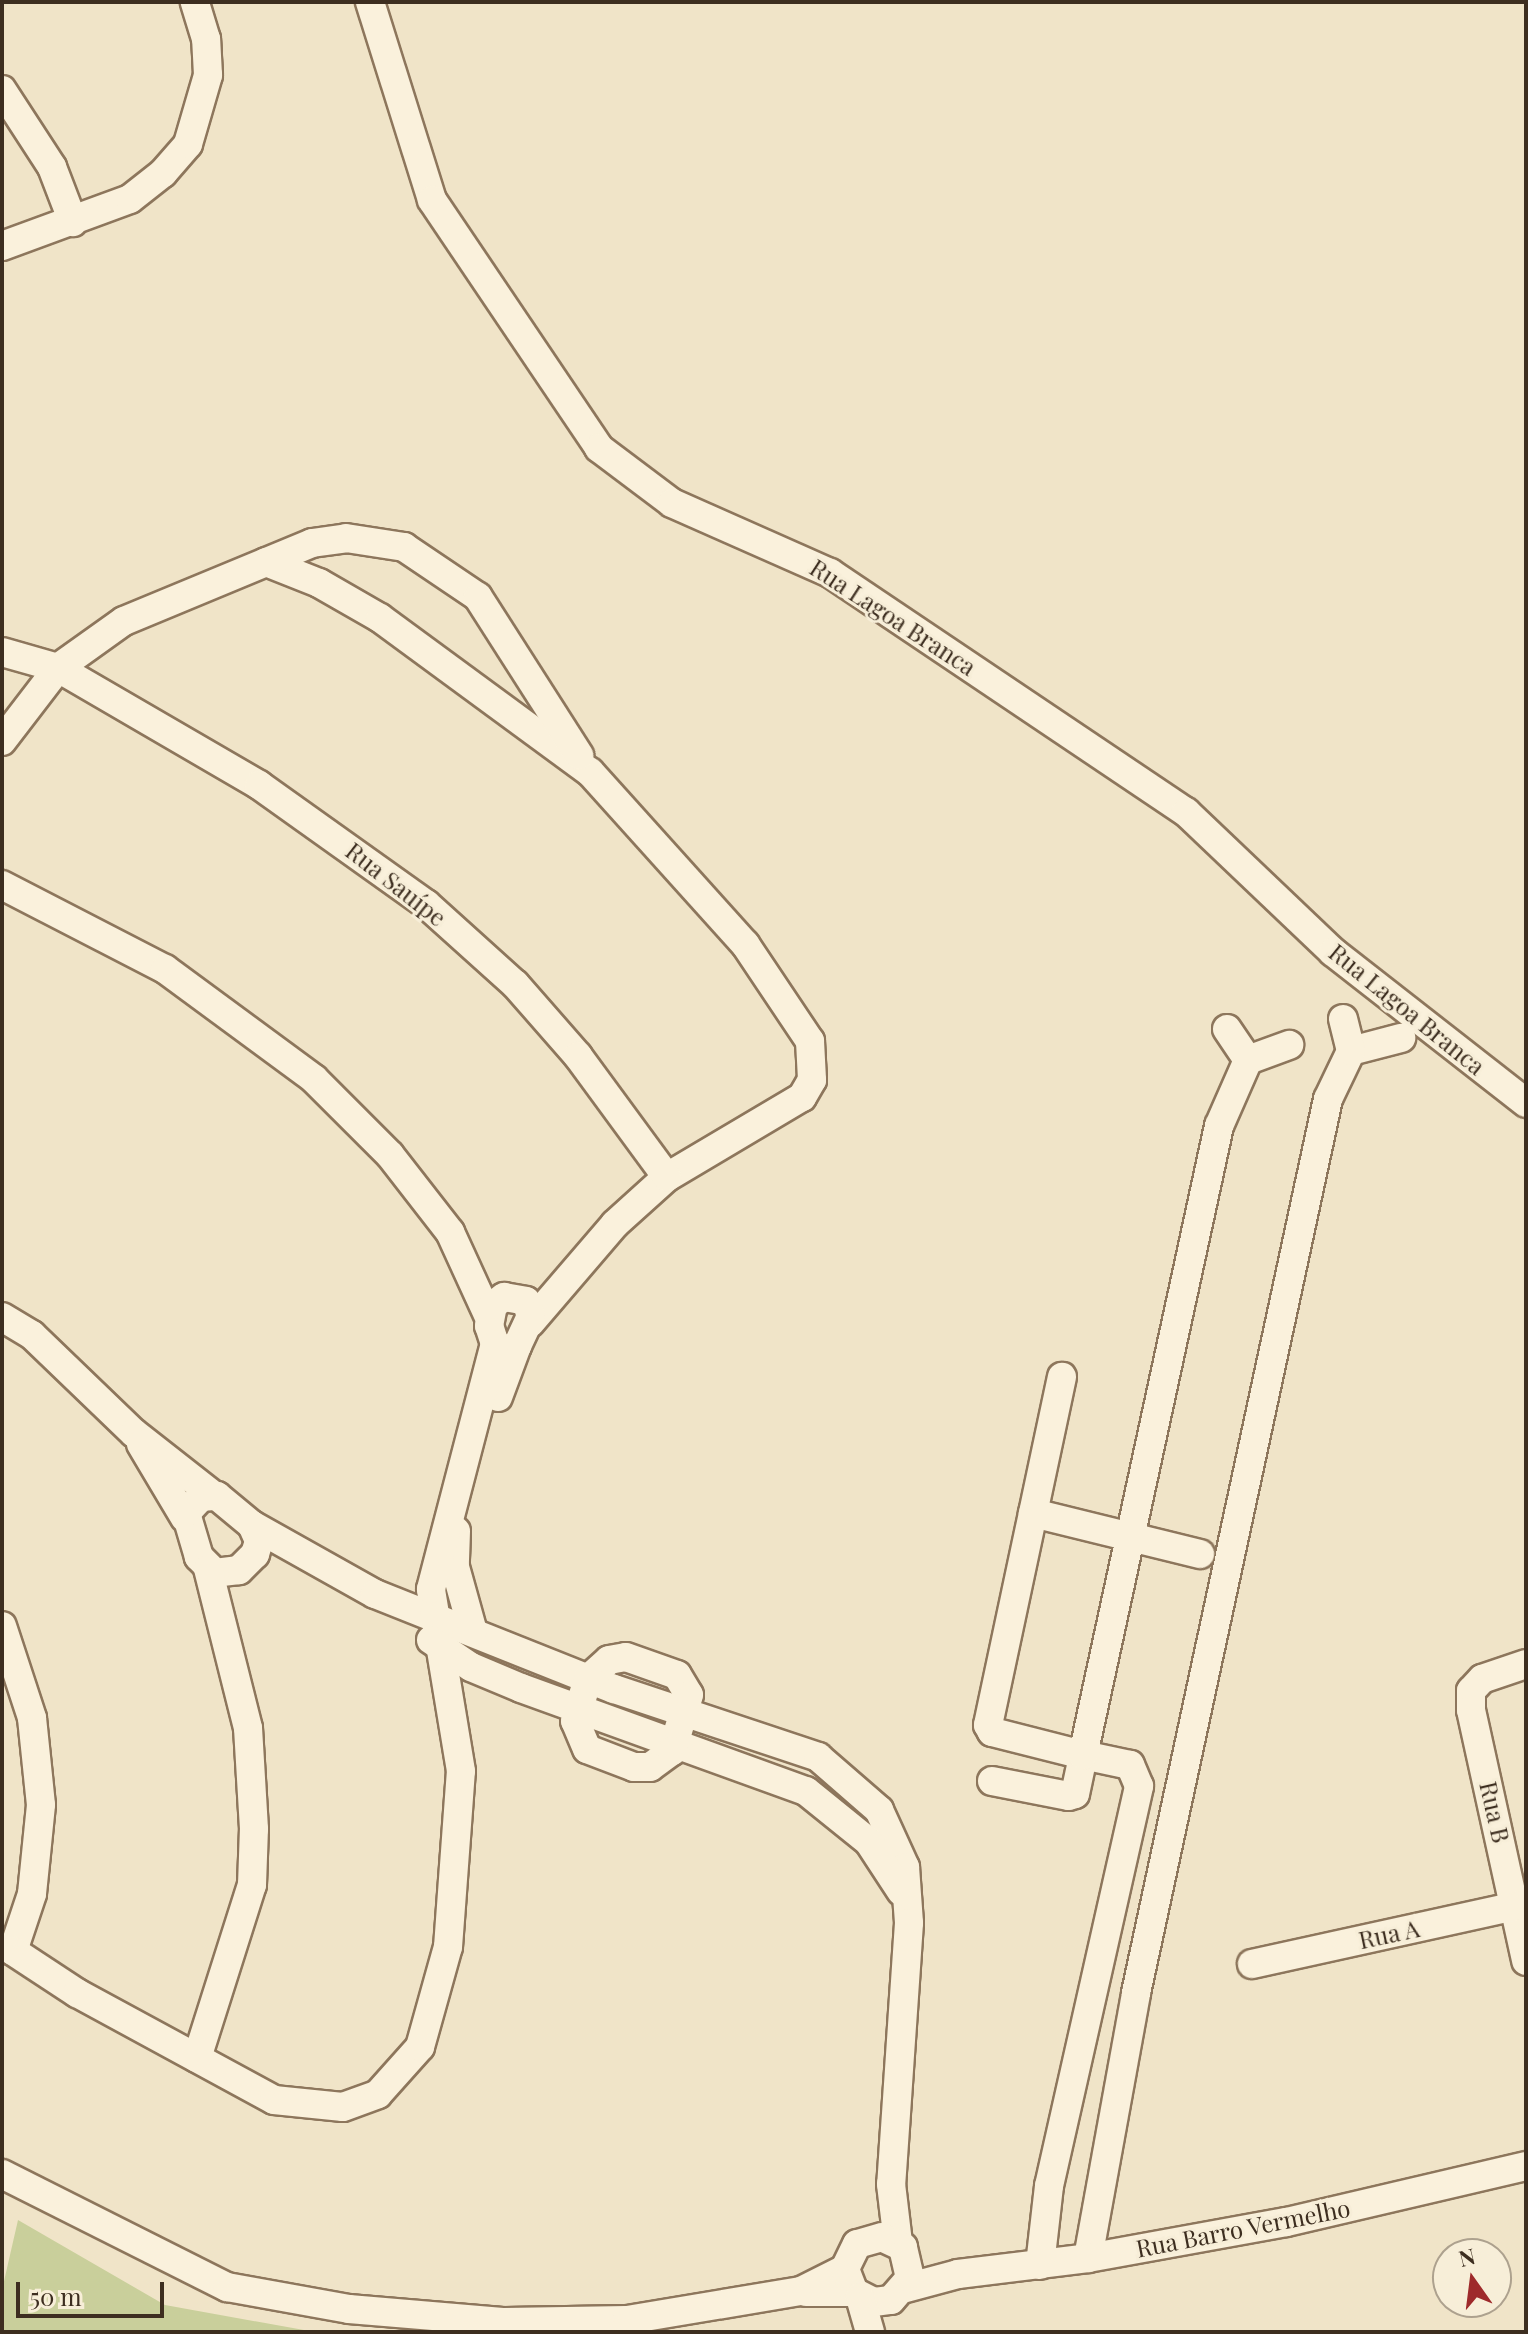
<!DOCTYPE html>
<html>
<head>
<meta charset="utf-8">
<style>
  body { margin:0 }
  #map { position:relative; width:1528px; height:2334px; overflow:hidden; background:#f0e4c8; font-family:"Playfair Display",serif }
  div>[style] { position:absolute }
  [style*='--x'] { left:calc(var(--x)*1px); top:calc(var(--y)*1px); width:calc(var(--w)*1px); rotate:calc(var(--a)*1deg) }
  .green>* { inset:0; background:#c9cf9b }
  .roads { filter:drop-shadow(2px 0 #8d765c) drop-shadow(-2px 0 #8d765c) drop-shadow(0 2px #8d765c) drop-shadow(0 -2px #8d765c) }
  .minor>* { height:28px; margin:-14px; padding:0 14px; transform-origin:14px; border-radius:14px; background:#faf1dc }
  span { translate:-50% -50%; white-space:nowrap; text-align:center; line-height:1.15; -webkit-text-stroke:6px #f7eed8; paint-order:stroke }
  .street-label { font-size:24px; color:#3d2e20 }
  .frame { position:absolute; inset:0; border:4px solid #3d2e20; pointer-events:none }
  .north { position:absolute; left:1432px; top:2238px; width:80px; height:80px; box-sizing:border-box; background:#f7eed8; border:2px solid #ada18e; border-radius:50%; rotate:346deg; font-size:22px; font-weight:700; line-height:32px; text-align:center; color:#3d2e20 }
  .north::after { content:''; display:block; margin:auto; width:28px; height:36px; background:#9e2a2b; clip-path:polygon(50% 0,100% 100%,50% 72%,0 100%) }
  .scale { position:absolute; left:16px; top:2282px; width:148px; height:36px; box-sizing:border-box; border:4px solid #3d2e20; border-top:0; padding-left:10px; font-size:24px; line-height:28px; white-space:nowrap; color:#3d2e20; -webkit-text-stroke:6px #f7eed8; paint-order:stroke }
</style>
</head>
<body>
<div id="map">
  <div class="green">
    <div style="clip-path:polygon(18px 2220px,165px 2305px,315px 2332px,2px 2332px,2px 2290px)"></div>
  </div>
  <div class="roads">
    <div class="minor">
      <div style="--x:370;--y:2;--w:207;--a:72.6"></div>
      <div style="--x:432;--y:200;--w:299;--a:56"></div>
      <div style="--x:599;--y:448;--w:91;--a:37"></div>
      <div style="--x:672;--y:503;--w:173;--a:23.9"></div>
      <div style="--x:830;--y:573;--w:429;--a:33.9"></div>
      <div style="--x:1186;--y:812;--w:203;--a:43.6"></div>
      <div style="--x:1333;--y:952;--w:245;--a:38"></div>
      <div style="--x:2;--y:90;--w:92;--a:57"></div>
      <div style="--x:52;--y:167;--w:59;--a:69.1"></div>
      <div style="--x:2;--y:246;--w:136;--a:-20.2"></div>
      <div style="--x:130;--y:199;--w:42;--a:-38.2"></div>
      <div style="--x:163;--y:173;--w:38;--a:-49"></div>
      <div style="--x:188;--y:144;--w:72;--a:-73.8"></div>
      <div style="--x:208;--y:75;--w:36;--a:-93"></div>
      <div style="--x:206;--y:39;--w:39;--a:-107"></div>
      <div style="--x:266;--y:562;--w:57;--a:21.6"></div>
      <div style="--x:319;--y:583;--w:70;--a:29.8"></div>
      <div style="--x:380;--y:618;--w:260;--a:36.3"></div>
      <div style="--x:590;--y:772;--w:232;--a:48"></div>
      <div style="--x:745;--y:944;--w:117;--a:56.2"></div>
      <div style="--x:810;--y:1041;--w:39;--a:87"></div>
      <div style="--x:812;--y:1080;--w:20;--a:120"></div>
      <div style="--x:802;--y:1097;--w:157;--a:149.3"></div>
      <div style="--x:667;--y:1177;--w:70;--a:137.9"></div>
      <div style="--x:615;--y:1224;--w:130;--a:130.6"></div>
      <div style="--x:2;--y:652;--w:58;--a:15.9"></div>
      <div style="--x:58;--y:668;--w:233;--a:30.2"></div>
      <div style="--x:259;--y:785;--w:205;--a:35.5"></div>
      <div style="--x:426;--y:904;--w:120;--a:42"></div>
      <div style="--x:515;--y:984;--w:96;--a:48.8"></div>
      <div style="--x:578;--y:1056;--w:150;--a:53.7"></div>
      <div style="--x:2;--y:741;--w:92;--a:-52.5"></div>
      <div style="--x:58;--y:668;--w:81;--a:-35.5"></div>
      <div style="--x:124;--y:621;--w:204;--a:-22.5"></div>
      <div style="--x:312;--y:543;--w:34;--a:-8"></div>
      <div style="--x:346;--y:538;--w:59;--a:8.8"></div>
      <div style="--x:404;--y:547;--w:89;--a:34"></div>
      <div style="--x:478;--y:597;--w:188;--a:57.4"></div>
      <div style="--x:2;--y:885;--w:183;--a:27.3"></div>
      <div style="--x:165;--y:969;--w:185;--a:36.4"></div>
      <div style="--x:314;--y:1079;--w:107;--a:45"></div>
      <div style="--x:390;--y:1155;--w:98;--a:52.1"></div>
      <div style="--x:450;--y:1232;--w:94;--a:65.4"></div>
      <div style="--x:1227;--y:1029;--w:37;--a:56"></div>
      <div style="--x:1351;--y:1051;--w:52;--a:-14.6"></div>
      <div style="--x:504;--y:1297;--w:22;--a:10"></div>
      <div style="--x:526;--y:1301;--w:16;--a:72"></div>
      <div style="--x:531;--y:1316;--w:33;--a:115"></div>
      <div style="--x:517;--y:1346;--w:12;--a:160"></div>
      <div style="--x:506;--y:1350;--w:13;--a:-151"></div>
      <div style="--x:495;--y:1344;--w:19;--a:-108"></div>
      <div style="--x:489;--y:1326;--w:21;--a:-79"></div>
      <div style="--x:493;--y:1305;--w:14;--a:-36"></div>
      <div style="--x:2;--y:1317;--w:35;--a:31"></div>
      <div style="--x:32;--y:1335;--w:141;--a:43.9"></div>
      <div style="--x:134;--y:1433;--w:100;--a:38.1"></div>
      <div style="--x:498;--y:1397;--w:54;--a:-69.6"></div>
      <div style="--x:141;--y:1444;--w:86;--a:59.3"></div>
      <div style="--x:1033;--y:1513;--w:172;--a:13.8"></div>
      <div style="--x:252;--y:1525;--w:17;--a:66"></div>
      <div style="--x:259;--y:1541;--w:14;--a:107"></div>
      <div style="--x:255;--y:1554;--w:23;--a:135"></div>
      <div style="--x:239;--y:1570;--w:24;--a:173"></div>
      <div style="--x:215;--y:1573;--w:23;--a:-135"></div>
      <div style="--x:199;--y:1557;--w:46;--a:-106.5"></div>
      <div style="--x:186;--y:1513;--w:22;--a:-47"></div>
      <div style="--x:201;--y:1497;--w:16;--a:-4"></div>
      <div style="--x:217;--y:1496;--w:45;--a:39.6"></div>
      <div style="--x:252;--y:1525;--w:141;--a:29.3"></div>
      <div style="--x:375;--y:1594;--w:257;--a:21.7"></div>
      <div style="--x:614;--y:1689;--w:215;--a:18.4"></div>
      <div style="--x:818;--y:1757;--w:81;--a:41"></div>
      <div style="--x:879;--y:1810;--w:63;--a:65.5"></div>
      <div style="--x:905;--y:1867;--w:56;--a:85.9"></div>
      <div style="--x:909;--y:1923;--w:262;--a:93.9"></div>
      <div style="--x:891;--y:2184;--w:59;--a:83.2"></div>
      <div style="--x:456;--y:1531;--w:36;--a:92"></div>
      <div style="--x:455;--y:1567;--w:67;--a:74.5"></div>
      <div style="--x:2;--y:1626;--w:97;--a:71.9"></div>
      <div style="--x:32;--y:1718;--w:87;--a:84.1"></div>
      <div style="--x:41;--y:1805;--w:89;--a:95.8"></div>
      <div style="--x:32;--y:1894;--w:60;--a:108.4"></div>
      <div style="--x:13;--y:1951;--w:77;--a:33.3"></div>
      <div style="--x:77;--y:1993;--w:224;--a:28.5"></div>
      <div style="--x:274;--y:2100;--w:69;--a:5.8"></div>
      <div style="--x:343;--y:2107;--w:37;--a:-20"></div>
      <div style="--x:378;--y:2094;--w:63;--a:-48.2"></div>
      <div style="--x:420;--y:2047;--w:104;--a:-74.4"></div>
      <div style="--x:448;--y:1947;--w:176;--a:-85.8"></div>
      <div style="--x:461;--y:1771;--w:184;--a:-99.4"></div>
      <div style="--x:431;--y:1589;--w:253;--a:-75.4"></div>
      <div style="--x:431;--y:1640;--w:48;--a:34"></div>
      <div style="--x:471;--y:1667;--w:54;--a:22.8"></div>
      <div style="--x:521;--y:1688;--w:303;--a:19.9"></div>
      <div style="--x:806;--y:1791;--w:81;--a:39"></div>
      <div style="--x:869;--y:1842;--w:59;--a:56.9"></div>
      <div style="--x:626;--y:1657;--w:54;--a:19.4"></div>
      <div style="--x:677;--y:1675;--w:23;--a:59"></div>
      <div style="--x:689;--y:1695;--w:59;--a:106.9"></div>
      <div style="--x:672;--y:1751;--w:27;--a:144"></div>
      <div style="--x:650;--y:1767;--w:16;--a:180"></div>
      <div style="--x:634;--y:1767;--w:50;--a:-159"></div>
      <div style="--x:587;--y:1749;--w:30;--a:-113"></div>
      <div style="--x:575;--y:1721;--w:44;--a:-72.8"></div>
      <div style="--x:588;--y:1679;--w:28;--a:-42"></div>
      <div style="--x:609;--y:1660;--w:17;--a:-10"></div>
      <div style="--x:1526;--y:1664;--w:46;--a:161.2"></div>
      <div style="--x:1482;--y:1679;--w:16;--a:133"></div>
      <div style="--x:1471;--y:1691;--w:19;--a:90"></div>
      <div style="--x:1471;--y:1710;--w:257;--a:77.6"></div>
      <div style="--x:992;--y:1781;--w:78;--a:11"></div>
      <div style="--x:1069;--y:1796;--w:6;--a:-18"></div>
      <div style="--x:1075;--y:1794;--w:40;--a:-78"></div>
      <div style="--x:1083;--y:1755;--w:94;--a:-165.8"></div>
      <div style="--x:992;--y:1732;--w:8;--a:-120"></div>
      <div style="--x:988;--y:1725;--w:356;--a:-78"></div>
      <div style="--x:1252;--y:1964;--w:280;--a:-12.4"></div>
      <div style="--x:197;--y:2058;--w:182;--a:-72.4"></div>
      <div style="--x:252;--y:1885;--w:56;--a:-88"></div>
      <div style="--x:254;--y:1829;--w:101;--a:-93.4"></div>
      <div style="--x:248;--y:1728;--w:164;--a:-104.1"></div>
      <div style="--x:2;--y:2174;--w:252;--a:26.7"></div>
      <div style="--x:227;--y:2287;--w:124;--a:10.2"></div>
      <div style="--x:349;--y:2309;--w:157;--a:4.8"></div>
      <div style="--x:505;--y:2322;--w:122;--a:-0.9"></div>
      <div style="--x:627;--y:2320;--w:176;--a:-9.5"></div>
      <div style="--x:801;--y:2291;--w:49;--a:-26.6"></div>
      <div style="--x:1088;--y:2258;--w:269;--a:-79.7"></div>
      <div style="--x:1136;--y:1993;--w:914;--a:-77.88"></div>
      <div style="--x:1328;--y:1099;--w:53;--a:-64.4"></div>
      <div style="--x:1351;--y:1051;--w:33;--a:-104"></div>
      <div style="--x:1040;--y:2265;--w:80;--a:-83.5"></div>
      <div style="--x:1049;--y:2186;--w:410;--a:-77.3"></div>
      <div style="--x:1139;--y:1786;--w:23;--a:-113"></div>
      <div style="--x:1130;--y:1765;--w:48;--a:-168"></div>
      <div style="--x:1083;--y:1755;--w:644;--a:-77.8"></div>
      <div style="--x:1219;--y:1126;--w:72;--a:-66.3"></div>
      <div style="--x:1248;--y:1060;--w:44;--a:-20.1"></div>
      <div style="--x:906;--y:2288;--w:54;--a:-15.1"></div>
      <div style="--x:958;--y:2274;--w:131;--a:-7"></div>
      <div style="--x:1088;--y:2258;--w:202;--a:-10.3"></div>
      <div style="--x:1287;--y:2222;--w:245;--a:-13.2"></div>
      <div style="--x:806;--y:2292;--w:48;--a:0"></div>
      <div style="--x:854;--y:2292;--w:22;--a:27"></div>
      <div style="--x:874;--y:2302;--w:17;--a:-7"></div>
      <div style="--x:891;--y:2300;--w:29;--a:-49"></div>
      <div style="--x:910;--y:2278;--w:32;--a:-103"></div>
      <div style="--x:903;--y:2247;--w:23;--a:-155"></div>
      <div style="--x:882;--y:2237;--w:26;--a:164"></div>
      <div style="--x:857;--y:2244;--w:28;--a:116"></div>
      <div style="--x:845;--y:2269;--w:25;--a:69"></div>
      <div style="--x:860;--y:2297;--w:36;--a:74"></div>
    </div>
  </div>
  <div class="street-label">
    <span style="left:893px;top:617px;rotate:33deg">Rua Lagoa Branca</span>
    <span style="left:396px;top:884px;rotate:38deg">Rua Sauípe</span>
    <span style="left:1407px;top:1009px;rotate:39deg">Rua Lagoa Branca</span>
    <span style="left:1495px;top:1812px;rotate:77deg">Rua B</span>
    <span style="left:1389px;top:1934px;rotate:-12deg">Rua A</span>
    <span style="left:1243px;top:2228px;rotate:-11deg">Rua Barro Vermelho</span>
  </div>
  <div class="frame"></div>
  <div class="north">N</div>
  <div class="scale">50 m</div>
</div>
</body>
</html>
